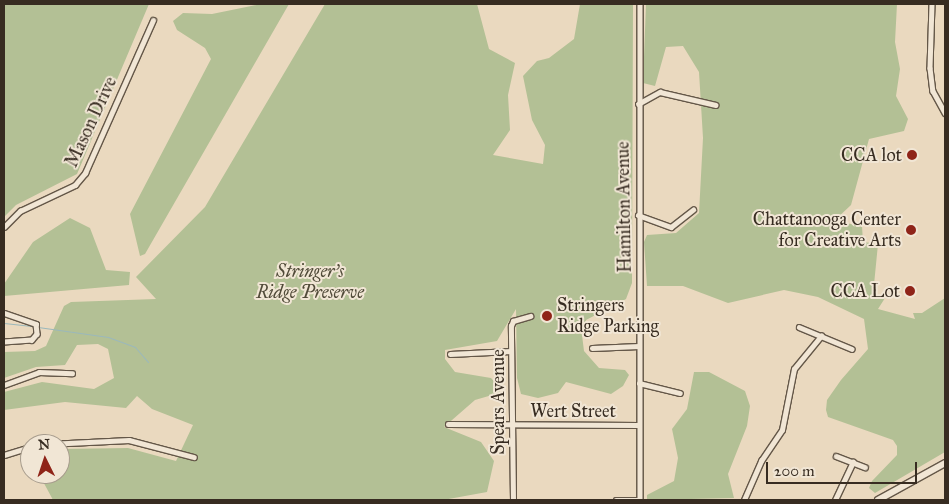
<!DOCTYPE html>
<html>
<head>
<meta charset="utf-8">
<style>
  body { margin:0 }
  #map { position:relative; width:949px; height:504px; overflow:hidden; background:#ead9bf; font-family:"IM FELL Great Primer",serif }
  div>[style] { position:absolute }
  [style*='--x'] { left:calc(var(--x)*1px); top:calc(var(--y)*1px); width:calc(var(--w)*1px); rotate:calc(var(--a)*1deg) }
  .green>* { inset:0; background:#b3c095 }
  .stream>* { height:1px; margin:-0.5px; padding:0 0.5px; transform-origin:0.5px; border-radius:0.5px; background:#9bb8bb }
  .roads { filter:drop-shadow(1px 0 #645748) drop-shadow(-1px 0 #645748) drop-shadow(0 1px #645748) drop-shadow(0 -1px #645748) }
  .street>* { height:4.5px; margin:-2.25px; padding:0 2.25px; transform-origin:2.25px; border-radius:2.25px; background:#f1e6d5 }
  .secondary>* { height:6px; margin:-3px; padding:0 3px; transform-origin:3px; border-radius:3px; background:#f1e6d5 }
  .dots>* { width:14px; height:14px; translate:-50% -50%; box-sizing:border-box; border:2px solid #f1e6d5; border-radius:50% }
  span { translate:-50% -50%; white-space:nowrap; text-align:center; line-height:1.15; -webkit-text-stroke:4px #f1e6d5; paint-order:stroke }
  .street-label { font-size:18px; color:#372c21 }
  .poi-label { font-size:18px; color:#372c21 }
  .right { translate:-100% -50%; text-align:right }
  .left { translate:0 -50%; text-align:left }
  .park-label { font-size:18px; color:#504a38; font-style:italic }
  .frame { position:absolute; inset:0; border:5px solid #372c21; pointer-events:none }
  .north { position:absolute; left:20px; top:434px; width:50px; height:50px; box-sizing:border-box; background:#f1e6d5; border:1px solid #a79c8d; border-radius:50%; rotate:356deg; font-size:14px; font-weight:700; line-height:20px; text-align:center; color:#372c21 }
  .north::after { content:''; display:block; margin:auto; width:18px; height:22px; background:#8f2418; clip-path:polygon(50% 0,100% 100%,50% 72%,0 100%) }
  .scale { position:absolute; left:766px; top:462px; width:151px; height:22px; box-sizing:border-box; border:2px solid #372c21; border-top:0; padding-left:6px; font-size:15px; line-height:18px; white-space:nowrap; color:#372c21; -webkit-text-stroke:4px #f1e6d5; paint-order:stroke }
</style>
</head>
<body>
<div id="map">
  <div class="green">
    <div style="clip-path:polygon(4px 4px,149px 4px,77px 174px,16px 205px,4px 217px)"></div>
    <div style="clip-path:polygon(261px 4px,289px 4px,145px 254px,140px 256px,130px 214px,211px 59px,205px 48px,177px 30px,173px 21px,183px 13px,212px 14px)"></div>
    <div style="clip-path:polygon(325px 4px,477px 4px,489px 49px,515px 63px,508px 95px,510px 130px,493px 155px,543px 164px,545px 145px,532px 120px,523px 76px,537px 61px,549px 58px,574px 39px,580px 4px,633px 4px,632px 283px,626px 299px,586px 320px,582px 335px,584px 351px,599px 368px,625px 370px,629px 375px,623px 386px,611px 394px,566px 382px,558px 393px,538px 398px,521px 394px,517px 378px,516px 309px,497px 341px,445px 350px,445px 359px,455px 372px,491px 378px,501px 389px,499px 393px,475px 400px,444px 427px,481px 442px,494px 461px,487px 492px,443px 500px,53px 500px,39px 474px,60px 474px,60px 449px,128px 448px,176px 461px,193px 425px,152px 409px,137px 396px,126px 408px,65px 402px,4px 410px,4px 392px,42px 382px,94px 389px,114px 378px,108px 349px,98px 344px,77px 345px,65px 365px,36px 367px,4px 378px,4px 352px,35px 351px,46px 346px,64px 306px,71px 302px,156px 299px,136px 277px,205px 207px)"></div>
    <div style="clip-path:polygon(646px 4px,897px 4px,895px 42px,900px 69px,896px 96px,908px 119px,904px 131px,869px 139px,851px 205px,834px 221px,862px 226px,863px 242px,878px 244px,873px 295px,885px 298px,878px 309px,915px 319px,913px 313px,922px 313px,945px 298px,945px 452px,875px 493px,869px 488px,872px 481px,897px 455px,897px 446px,893px 440px,828px 417px,826px 410px,827px 400px,841px 380px,868px 349px,864px 319px,818px 297px,784px 290px,728px 303px,683px 286px,647px 286px,644px 242px,647px 235px,676px 233px,699px 213px,703px 138px,699px 72px,683px 46px,666px 47px,655px 86px,643px 83px)"></div>
    <div style="clip-path:polygon(70px 218px,90px 228px,106px 270px,130px 272px,129px 285px,4px 296px,4px 284px,33px 242px)"></div>
    <div style="clip-path:polygon(694px 372px,709px 372px,745px 391px,750px 406px,747px 426px,728px 474px,734px 498px,647px 500px,647px 495px,674px 481px,678px 458px,672px 429px,687px 409px)"></div>
  </div>
  <div class="stream">
    <div style="--x:4;--y:323;--w:30;--a:6"></div>
    <div style="--x:38;--y:327;--w:71;--a:8.1"></div>
    <div style="--x:108;--y:337;--w:29;--a:20"></div>
    <div style="--x:135;--y:347;--w:20;--a:49"></div>
  </div>
  <div class="roads">
    <div class="street">
      <div style="--x:640;--y:4;--w:496;--a:90"></div>
      <div style="--x:932;--y:4;--w:64;--a:91.8"></div>
      <div style="--x:930;--y:68;--w:23;--a:83"></div>
      <div style="--x:933;--y:91;--w:25;--a:61"></div>
      <div style="--x:638;--y:104;--w:25;--a:-29"></div>
      <div style="--x:660;--y:92;--w:57;--a:13.1"></div>
      <div style="--x:638;--y:215;--w:35;--a:20"></div>
      <div style="--x:671;--y:227;--w:28;--a:-38"></div>
      <div style="--x:4;--y:227;--w:23;--a:-45"></div>
      <div style="--x:20;--y:211;--w:61;--a:-25.3"></div>
      <div style="--x:75;--y:185;--w:16;--a:-50"></div>
      <div style="--x:85;--y:173;--w:167;--a:-66"></div>
      <div style="--x:4;--y:313;--w:34;--a:19"></div>
      <div style="--x:36;--y:324;--w:10;--a:84"></div>
      <div style="--x:37;--y:334;--w:8;--a:130"></div>
      <div style="--x:32;--y:340;--w:28;--a:176"></div>
      <div style="--x:799;--y:327;--w:57;--a:22.5"></div>
      <div style="--x:592;--y:348;--w:47;--a:-2.4"></div>
      <div style="--x:450;--y:354;--w:61;--a:-2.8"></div>
      <div style="--x:639;--y:383;--w:42;--a:13.7"></div>
      <div style="--x:4;--y:385;--w:37;--a:-20"></div>
      <div style="--x:39;--y:372;--w:33;--a:2"></div>
      <div style="--x:448;--y:424;--w:191;--a:0.3"></div>
      <div style="--x:48;--y:444;--w:81;--a:-2.8"></div>
      <div style="--x:129;--y:440;--w:67;--a:14.7"></div>
      <div style="--x:4;--y:455;--w:27;--a:-17"></div>
      <div style="--x:836;--y:456;--w:31;--a:21"></div>
      <div style="--x:513;--y:500;--w:174;--a:-90.7"></div>
      <div style="--x:511;--y:326;--w:5;--a:-68"></div>
      <div style="--x:513;--y:321;--w:18;--a:-16"></div>
      <div style="--x:616;--y:500;--w:24;--a:0"></div>
      <div style="--x:744;--y:500;--w:43;--a:-66.4"></div>
      <div style="--x:761;--y:461;--w:37;--a:-56"></div>
      <div style="--x:782;--y:430;--w:62;--a:-78.9"></div>
      <div style="--x:794;--y:369;--w:43;--a:-50.7"></div>
      <div style="--x:835;--y:500;--w:42;--a:-64.7"></div>
    </div>
    <div class="secondary">
      <div style="--x:878;--y:500;--w:77;--a:-28.9"></div>
    </div>
  </div>
  <div class="dots">
    <div style="left:912px;top:155px;background:#8f2418"></div>
    <div style="left:911px;top:230px;background:#8f2418"></div>
    <div style="left:910px;top:291px;background:#8f2418"></div>
    <div style="left:547px;top:316px;background:#8f2418"></div>
  </div>
  <div class="street-label">
    <span style="left:91px;top:122px;rotate:-65deg">Mason Drive</span>
    <span style="left:624px;top:207px;rotate:-91deg">Hamilton Avenue</span>
    <span style="left:498px;top:402px;rotate:-90deg">Spears Avenue</span>
    <span style="left:573px;top:411px">Wert Street</span>
  </div>
  <div class="poi-label">
    <span class="right" style="left:902px;top:155px">CCA lot</span>
    <span class="right" style="left:901px;top:230px">Chattanooga Center<br>for Creative Arts</span>
    <span class="right" style="left:900px;top:291px">CCA Lot</span>
    <span class="left" style="left:557px;top:316px">Stringers<br>Ridge Parking</span>
  </div>
  <div class="park-label">
    <span style="left:310px;top:282px">Stringer's<br>Ridge Preserve</span>
  </div>
  <div class="frame"></div>
  <div class="north">N</div>
  <div class="scale">200 m</div>
</div>
</body>
</html>
